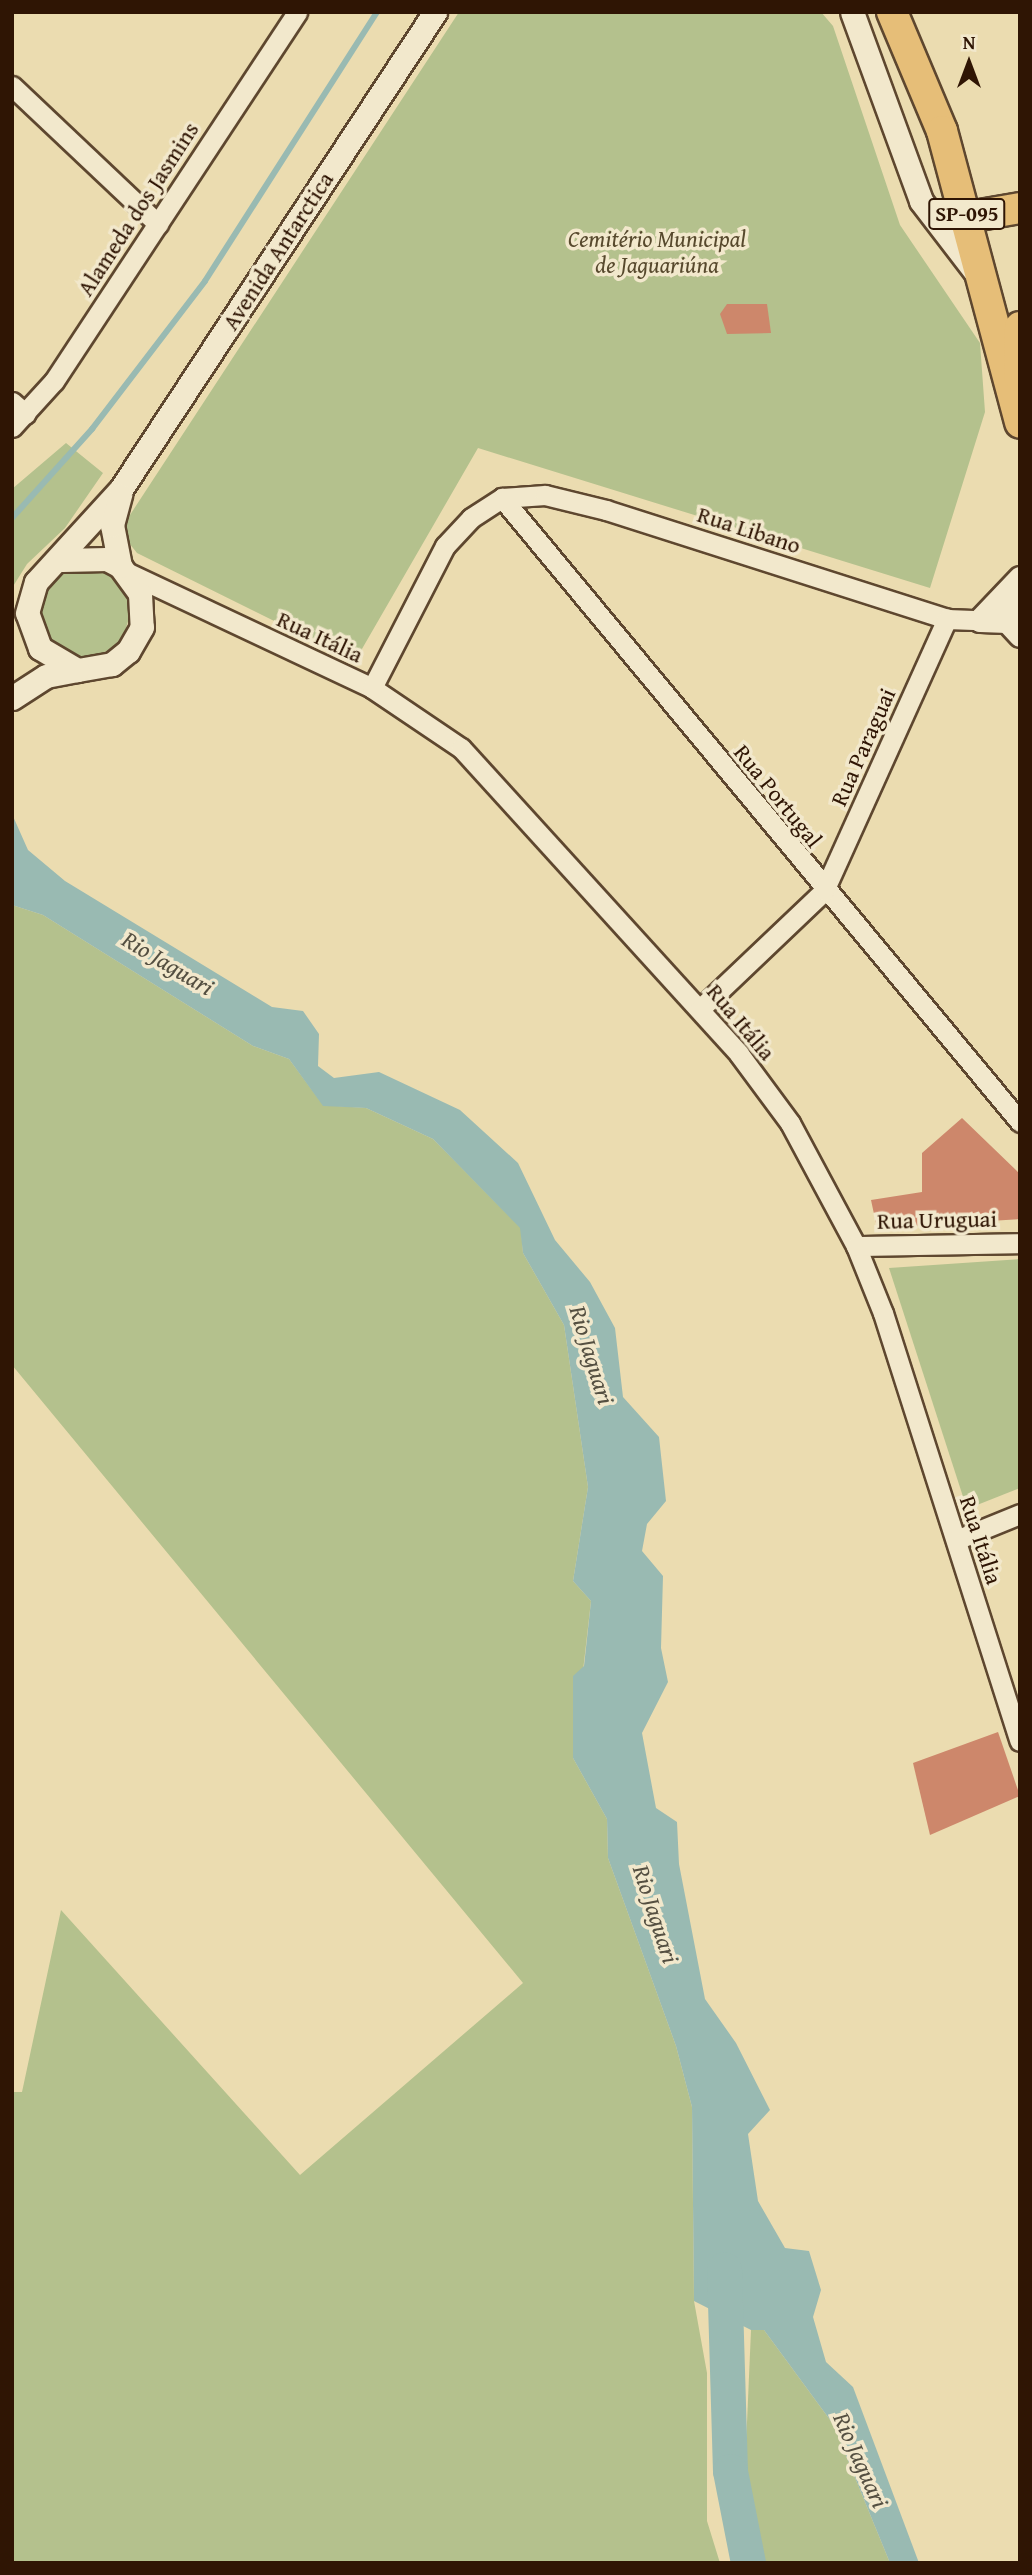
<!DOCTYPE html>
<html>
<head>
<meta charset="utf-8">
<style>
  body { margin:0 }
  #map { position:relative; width:1032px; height:2575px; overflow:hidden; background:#ebdcb0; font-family:"Gentium Book Plus",serif }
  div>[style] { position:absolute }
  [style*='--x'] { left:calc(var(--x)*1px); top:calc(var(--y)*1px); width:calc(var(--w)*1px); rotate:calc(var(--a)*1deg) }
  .green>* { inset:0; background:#b4c18d }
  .round { border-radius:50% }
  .water>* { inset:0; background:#99bab2 }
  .stream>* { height:6px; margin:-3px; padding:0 3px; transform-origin:3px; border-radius:3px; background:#99bab2 }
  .river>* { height:35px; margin:-17.5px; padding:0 17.5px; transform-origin:17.5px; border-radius:17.5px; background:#99bab2 }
  .building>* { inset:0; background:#cd876b }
  .roads { filter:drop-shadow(2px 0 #5e472f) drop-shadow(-2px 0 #5e472f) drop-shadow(0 2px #5e472f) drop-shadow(0 -2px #5e472f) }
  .minor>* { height:19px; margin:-9.5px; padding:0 9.5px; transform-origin:9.5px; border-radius:9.5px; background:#f2e8cc }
  .tertiary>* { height:23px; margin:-11.5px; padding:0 11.5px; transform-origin:11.5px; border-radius:11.5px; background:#f2e8cc }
  .primary>* { height:30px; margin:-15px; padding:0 15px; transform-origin:15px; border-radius:15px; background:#e6be78 }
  span { translate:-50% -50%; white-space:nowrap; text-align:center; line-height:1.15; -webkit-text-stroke:7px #f2e8cc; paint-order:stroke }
  .shield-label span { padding:2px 5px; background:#f2e8cc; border:2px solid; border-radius:5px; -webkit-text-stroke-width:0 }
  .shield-label { font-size:21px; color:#2f1504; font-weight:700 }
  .street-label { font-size:23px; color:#2f1504 }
  .park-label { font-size:23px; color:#57492d; font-style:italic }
  .water-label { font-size:24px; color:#544f41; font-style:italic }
  .frame { position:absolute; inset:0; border:14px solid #2f1504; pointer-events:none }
  .north { position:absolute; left:934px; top:28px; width:70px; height:70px; -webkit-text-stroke:5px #f2e8cc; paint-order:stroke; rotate:0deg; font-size:19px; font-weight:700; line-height:28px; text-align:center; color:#2f1504 }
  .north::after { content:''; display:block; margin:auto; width:24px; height:32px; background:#2f1504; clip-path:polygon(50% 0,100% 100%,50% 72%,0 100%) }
</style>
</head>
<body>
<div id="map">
  <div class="green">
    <div style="clip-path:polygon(459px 12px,821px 12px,833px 26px,900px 225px,980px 343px,985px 412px,930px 588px,478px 448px,355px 661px,137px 553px,125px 538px,128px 518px)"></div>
    <div style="clip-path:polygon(66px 443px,103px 473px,65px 528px,27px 564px,12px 588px,12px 489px)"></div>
    <div class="round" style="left:39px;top:567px;width:90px;height:90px"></div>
    <div style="clip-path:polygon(12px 905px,43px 915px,253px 1046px,289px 1059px,323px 1105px,366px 1108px,433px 1139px,521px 1228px,523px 1253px,564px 1325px,588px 1487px,573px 1581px,591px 1601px,573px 1758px,607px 1819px,608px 1858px,676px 2046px,692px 2107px,694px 2301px,707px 2373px,707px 2521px,720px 2563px,12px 2563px,12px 2092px,22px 2092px,61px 1910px,300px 2175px,523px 1983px,12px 1365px)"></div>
    <div style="clip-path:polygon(1020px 1259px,1020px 1488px,967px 1509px,889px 1268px)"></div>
    <div style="clip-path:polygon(751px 2330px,764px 2330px,833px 2424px,890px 2563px,759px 2563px,745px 2469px)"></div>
  </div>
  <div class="water">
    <div style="clip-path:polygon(12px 814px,28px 850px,65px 881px,272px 1007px,303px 1011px,319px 1034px,318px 1066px,334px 1078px,379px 1072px,460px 1110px,518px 1163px,555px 1240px,590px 1282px,615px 1328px,623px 1397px,659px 1437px,666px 1501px,647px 1524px,642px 1551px,663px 1576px,661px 1648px,668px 1682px,642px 1733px,656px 1808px,677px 1822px,679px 1864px,705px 1999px,736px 2043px,770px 2110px,748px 2134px,758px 2201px,785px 2248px,809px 2251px,821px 2290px,813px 2317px,826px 2362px,853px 2387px,919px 2563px,890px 2563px,833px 2424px,764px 2330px,751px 2330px,694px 2301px,692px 2107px,676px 2046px,608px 1858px,607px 1819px,573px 1758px,573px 1676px,584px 1666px,591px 1601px,573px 1581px,588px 1487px,564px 1325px,523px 1253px,520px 1228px,433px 1139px,366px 1108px,323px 1106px,289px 1059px,253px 1046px,43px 915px,12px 905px)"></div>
  </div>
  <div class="stream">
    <div style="--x:12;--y:518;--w:120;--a:-48"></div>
    <div style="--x:92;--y:429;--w:186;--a:-52.6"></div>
    <div style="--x:205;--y:281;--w:319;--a:-57.4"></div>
  </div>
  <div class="river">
    <div style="--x:724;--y:2269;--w:202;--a:88.3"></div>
    <div style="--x:730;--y:2471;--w:94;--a:78.9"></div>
  </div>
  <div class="building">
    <div style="clip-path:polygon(727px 304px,767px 304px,771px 333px,727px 334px,720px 314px)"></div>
    <div style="clip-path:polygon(962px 1118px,1020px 1174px,1020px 1219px,877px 1228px,871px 1200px,922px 1192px,922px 1153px)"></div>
    <div style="clip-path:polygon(998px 1732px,1020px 1796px,930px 1835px,913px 1763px)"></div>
  </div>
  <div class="roads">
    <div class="minor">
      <div style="--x:12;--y:86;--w:201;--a:43.4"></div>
      <div style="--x:12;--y:402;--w:18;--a:41"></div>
      <div style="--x:12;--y:427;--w:62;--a:-47.6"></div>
      <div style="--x:54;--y:381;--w:442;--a:-56.6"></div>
      <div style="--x:502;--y:498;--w:811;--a:50.3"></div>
      <div style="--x:126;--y:572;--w:272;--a:25.2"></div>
      <div style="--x:372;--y:688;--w:107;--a:34"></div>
      <div style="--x:461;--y:748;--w:413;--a:47.7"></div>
      <div style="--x:739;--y:1054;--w:86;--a:53.5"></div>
      <div style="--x:790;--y:1123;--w:140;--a:61.8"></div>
      <div style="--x:856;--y:1246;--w:72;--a:68.1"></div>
      <div style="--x:883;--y:1313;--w:449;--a:72.3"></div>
      <div style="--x:372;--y:688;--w:160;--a:-62.8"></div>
      <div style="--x:445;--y:546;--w:38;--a:-47"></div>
      <div style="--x:471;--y:518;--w:37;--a:-33"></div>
      <div style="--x:502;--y:498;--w:43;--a:-4"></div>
      <div style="--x:545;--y:495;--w:63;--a:13.8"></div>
      <div style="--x:606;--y:510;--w:358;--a:17.7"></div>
      <div style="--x:947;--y:619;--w:33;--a:2"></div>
      <div style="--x:700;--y:1009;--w:171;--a:-43.6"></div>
      <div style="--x:824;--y:891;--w:299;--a:-65.7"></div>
      <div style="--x:856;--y:1246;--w:164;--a:-1"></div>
      <div style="--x:956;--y:1540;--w:69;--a:-22.1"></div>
    </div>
    <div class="tertiary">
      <div style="--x:852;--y:12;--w:201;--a:69.9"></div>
      <div style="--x:921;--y:201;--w:97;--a:52.5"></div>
      <div style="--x:62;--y:560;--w:45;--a:-1.3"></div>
      <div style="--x:107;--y:559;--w:15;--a:28"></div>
      <div style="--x:120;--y:566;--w:34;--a:54"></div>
      <div style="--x:140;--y:594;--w:33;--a:87"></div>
      <div style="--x:142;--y:627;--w:28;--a:120"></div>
      <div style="--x:128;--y:651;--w:21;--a:141"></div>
      <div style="--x:112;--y:664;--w:36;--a:170"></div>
      <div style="--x:77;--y:670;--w:43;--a:-149.3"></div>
      <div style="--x:40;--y:648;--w:37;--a:-110"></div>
      <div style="--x:27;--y:613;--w:32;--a:-74"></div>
      <div style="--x:36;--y:582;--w:126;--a:-47.6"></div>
      <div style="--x:121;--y:489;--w:571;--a:-56.64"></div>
      <div style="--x:120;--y:566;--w:42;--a:-101"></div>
      <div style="--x:112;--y:525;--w:31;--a:-75"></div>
      <div style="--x:980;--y:620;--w:58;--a:-46.4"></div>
      <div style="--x:980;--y:620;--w:27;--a:2"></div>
      <div style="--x:1007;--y:621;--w:19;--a:47"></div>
      <div style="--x:1007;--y:621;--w:21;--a:-53"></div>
      <div style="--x:12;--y:698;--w:40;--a:-32.9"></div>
      <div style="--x:46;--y:676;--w:32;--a:-11"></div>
    </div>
    <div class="primary">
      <div style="--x:892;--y:12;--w:129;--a:67.2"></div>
      <div style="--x:942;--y:131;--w:302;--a:75"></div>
      <div style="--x:968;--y:217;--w:53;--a:-9.8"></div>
      <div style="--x:1019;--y:376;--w:49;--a:-88.8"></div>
    </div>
  </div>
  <div class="shield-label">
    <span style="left:967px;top:214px">SP-095</span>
  </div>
  <div class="street-label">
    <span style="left:138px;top:209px;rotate:-57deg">Alameda dos Jasmins</span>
    <span style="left:278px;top:251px;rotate:-57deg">Avenida Antarctica</span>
    <span style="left:749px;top:530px;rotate:18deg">Rua Libano</span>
    <span style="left:320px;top:637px;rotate:25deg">Rua Itália</span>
    <span style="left:863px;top:747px;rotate:-66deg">Rua Paraguai</span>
    <span style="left:778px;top:796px;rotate:51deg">Rua Portugal</span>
    <span style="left:741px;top:1022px;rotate:50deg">Rua Itália</span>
    <span style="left:937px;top:1220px;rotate:-1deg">Rua Uruguai</span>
    <span style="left:981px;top:1540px;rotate:72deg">Rua Itália</span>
  </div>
  <div class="park-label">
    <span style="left:657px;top:252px">Cemitério Municipal<br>de Jaguariúna</span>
  </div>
  <div class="water-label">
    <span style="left:168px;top:963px;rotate:31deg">Rio Jaguari</span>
    <span style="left:592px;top:1355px;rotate:73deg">Rio Jaguari</span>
    <span style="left:656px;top:1914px;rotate:72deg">Rio Jaguari</span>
    <span style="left:861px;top:2460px;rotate:66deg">Rio Jaguari</span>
  </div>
  <div class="frame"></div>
  <div class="north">N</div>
</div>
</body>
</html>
